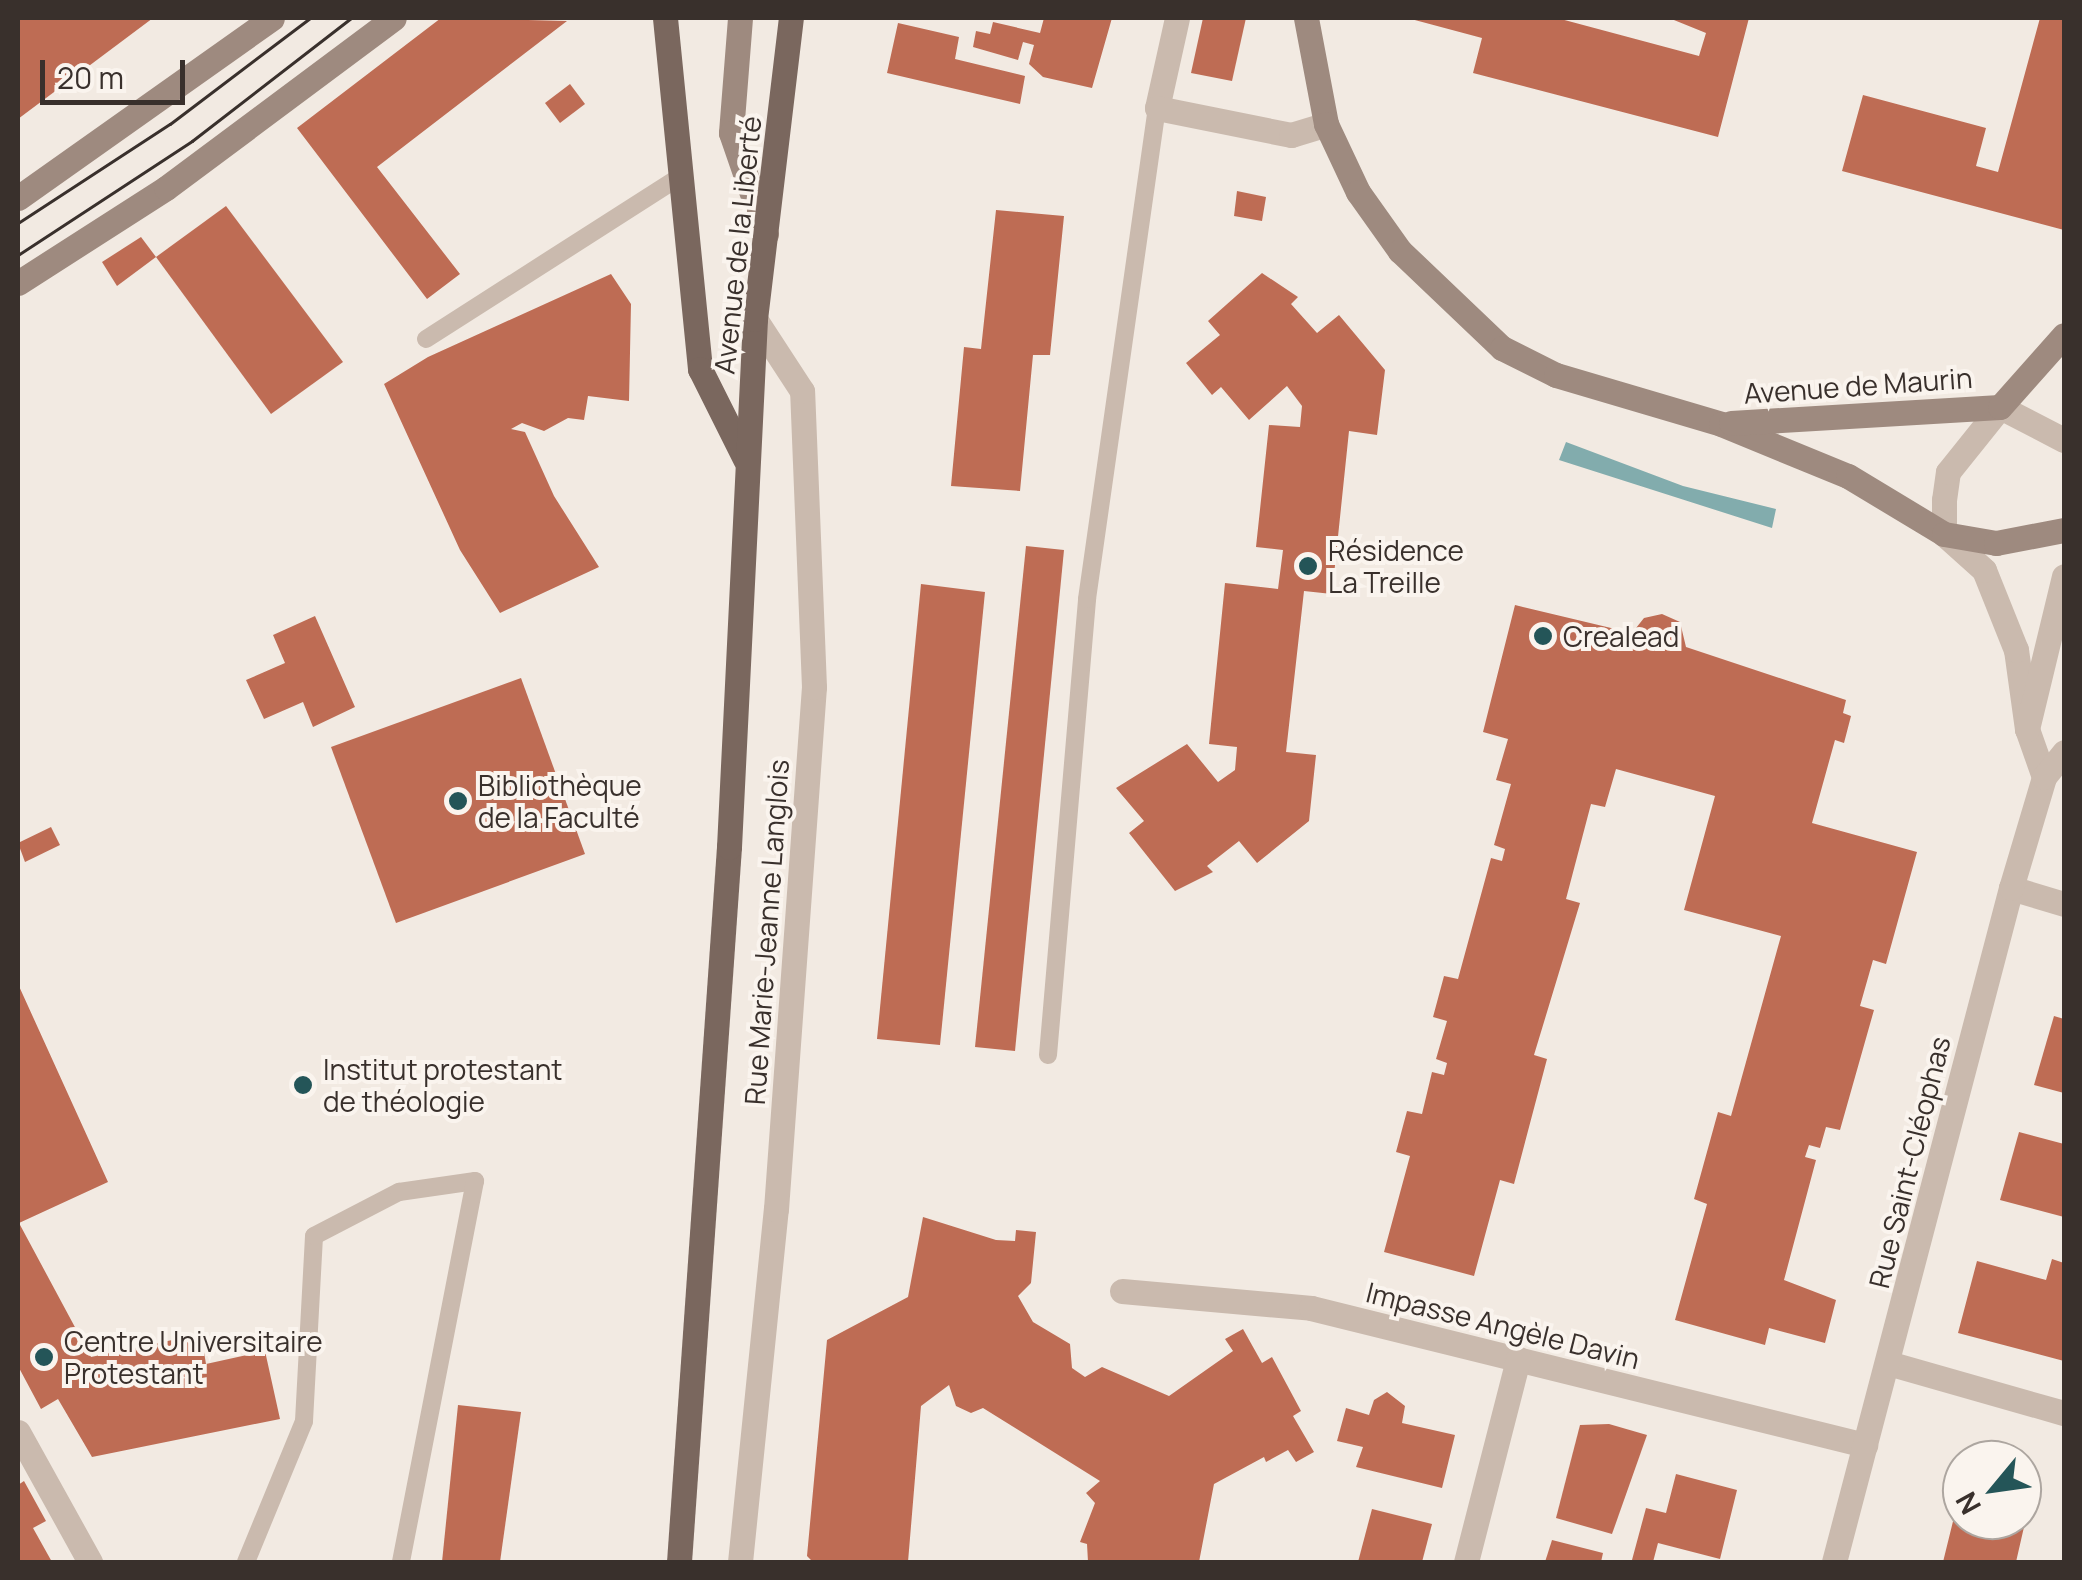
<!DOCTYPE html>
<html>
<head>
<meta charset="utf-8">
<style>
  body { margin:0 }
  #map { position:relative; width:2082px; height:1580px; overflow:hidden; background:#f2eae2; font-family:Manrope,sans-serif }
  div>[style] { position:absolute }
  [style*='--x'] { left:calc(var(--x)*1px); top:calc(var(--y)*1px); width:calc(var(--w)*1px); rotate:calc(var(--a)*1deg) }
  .water>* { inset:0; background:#82acad }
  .building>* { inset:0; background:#be6c54 }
  .lane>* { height:18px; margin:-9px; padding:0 9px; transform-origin:9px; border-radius:9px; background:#cabaae }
  .street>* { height:25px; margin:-12.5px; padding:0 12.5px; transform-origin:12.5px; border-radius:12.5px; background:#cabaae }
  .secondary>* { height:25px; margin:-12.5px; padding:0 12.5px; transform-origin:12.5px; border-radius:12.5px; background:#9e8a7f }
  .primary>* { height:25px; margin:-12.5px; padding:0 12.5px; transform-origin:12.5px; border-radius:12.5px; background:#7a675e }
  .tram>* { height:2.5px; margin:-1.25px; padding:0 1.25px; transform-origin:1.25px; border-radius:1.25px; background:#39302c }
  .dots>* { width:28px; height:28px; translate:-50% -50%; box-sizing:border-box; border:5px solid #faf4ee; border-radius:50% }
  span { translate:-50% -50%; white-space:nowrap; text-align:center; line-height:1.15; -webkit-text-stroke:8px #faf4ee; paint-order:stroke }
  .street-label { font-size:28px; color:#39302c }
  .poi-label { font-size:28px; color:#39302c }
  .left { translate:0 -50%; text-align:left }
  .frame { position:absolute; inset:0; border:20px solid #39302c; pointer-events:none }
  .north { position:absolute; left:1942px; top:1440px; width:100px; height:100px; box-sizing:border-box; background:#faf4ee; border:2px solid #ada6a0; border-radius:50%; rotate:241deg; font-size:28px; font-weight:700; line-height:40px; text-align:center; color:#39302c }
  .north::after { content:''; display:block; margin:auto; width:35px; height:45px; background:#245558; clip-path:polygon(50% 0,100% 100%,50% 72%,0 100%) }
  .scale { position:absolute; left:40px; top:60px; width:145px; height:45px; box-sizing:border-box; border:5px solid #39302c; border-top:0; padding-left:12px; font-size:30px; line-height:35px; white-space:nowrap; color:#39302c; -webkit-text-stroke:8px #faf4ee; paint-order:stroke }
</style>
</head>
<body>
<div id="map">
  <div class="water">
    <div style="clip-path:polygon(1566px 442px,1683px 486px,1776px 509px,1772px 528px,1559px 460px)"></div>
  </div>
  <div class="building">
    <div style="clip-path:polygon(18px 18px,153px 18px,18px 119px)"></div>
    <div style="clip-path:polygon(441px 18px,567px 21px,377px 167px,460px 274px,427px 299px,297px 128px)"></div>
    <div style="clip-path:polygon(1044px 18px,1112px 18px,1092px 88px,1043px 77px,1029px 64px,1034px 45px,1023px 42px,1018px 60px,973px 47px,976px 31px,990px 34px,993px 22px,1040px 33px)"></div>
    <div style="clip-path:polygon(1203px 18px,1246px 18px,1232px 81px,1191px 73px)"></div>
    <div style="clip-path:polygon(1557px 18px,1699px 56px,1706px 33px,1669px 18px,1749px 18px,1718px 137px,1473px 73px,1482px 38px,1411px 19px)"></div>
    <div style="clip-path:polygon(2040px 18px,2064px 18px,2064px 230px,1842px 171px,1863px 95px,1986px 128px,1976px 166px,1998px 172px)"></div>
    <div style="clip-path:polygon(898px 23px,959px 37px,955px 59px,1025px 76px,1020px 104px,887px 73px)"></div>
    <div style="clip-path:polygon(570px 84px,585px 104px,560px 123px,545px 103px)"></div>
    <div style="clip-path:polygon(1237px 191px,1266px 197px,1262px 221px,1234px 216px)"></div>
    <div style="clip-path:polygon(226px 206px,343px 362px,271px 414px,156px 257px)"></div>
    <div style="clip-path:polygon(996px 210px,1064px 216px,1050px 355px,1033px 355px,1020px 491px,951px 486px,964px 347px,981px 349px)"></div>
    <div style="clip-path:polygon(141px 237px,156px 257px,117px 286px,102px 262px)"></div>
    <div style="clip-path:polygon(1262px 273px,1298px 297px,1291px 304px,1317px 333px,1339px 315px,1385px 370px,1377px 435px,1349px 431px,1332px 594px,1304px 591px,1286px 752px,1316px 755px,1309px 821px,1257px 863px,1239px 841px,1207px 866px,1213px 872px,1175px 891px,1129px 833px,1144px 821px,1116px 788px,1187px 744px,1218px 782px,1235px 770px,1237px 747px,1209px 744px,1225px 583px,1278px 589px,1283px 550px,1256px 547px,1269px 425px,1300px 427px,1302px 406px,1287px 386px,1249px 420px,1221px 387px,1212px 395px,1186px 363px,1220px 335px,1208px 321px)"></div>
    <div style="clip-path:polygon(611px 274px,631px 304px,629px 401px,588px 396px,584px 420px,568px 418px,544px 431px,522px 423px,511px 429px,525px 432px,554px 496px,599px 567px,500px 613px,460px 550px,384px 384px,428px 357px)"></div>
    <div style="clip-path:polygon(1026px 546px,1064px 550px,1015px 1051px,975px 1047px)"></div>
    <div style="clip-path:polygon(921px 584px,985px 592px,940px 1045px,877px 1039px)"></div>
    <div style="clip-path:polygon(1515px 605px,1632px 633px,1644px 618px,1662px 614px,1680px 622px,1686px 647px,1846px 700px,1843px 713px,1851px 716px,1844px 743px,1835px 740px,1812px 823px,1917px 852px,1886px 964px,1873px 960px,1860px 1006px,1874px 1010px,1840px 1130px,1826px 1127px,1820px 1148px,1809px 1145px,1805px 1157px,1816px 1160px,1784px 1280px,1836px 1300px,1825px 1343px,1769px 1328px,1765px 1345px,1675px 1320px,1707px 1204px,1694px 1199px,1718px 1112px,1731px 1116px,1781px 936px,1684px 910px,1715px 796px,1616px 769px,1605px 807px,1591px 804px,1566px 899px,1580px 903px,1534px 1055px,1547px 1059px,1514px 1184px,1500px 1180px,1474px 1276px,1384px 1252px,1410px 1156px,1396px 1152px,1407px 1111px,1422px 1114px,1432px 1072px,1444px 1075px,1447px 1063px,1436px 1059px,1447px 1021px,1433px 1017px,1444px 976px,1458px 979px,1491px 858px,1502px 861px,1505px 849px,1494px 845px,1511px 784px,1496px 780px,1508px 739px,1483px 732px)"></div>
    <div style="clip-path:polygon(315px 616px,355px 707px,313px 727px,303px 702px,264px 719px,246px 680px,285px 663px,273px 635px)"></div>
    <div style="clip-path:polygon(521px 678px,585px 854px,396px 923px,331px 747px)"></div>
    <div style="clip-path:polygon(51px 827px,60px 845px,25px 862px,18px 843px)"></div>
    <div style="clip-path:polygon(18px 984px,108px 1182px,19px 1223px,91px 1357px,201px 1334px,206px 1364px,265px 1351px,280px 1419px,92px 1457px,58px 1399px,41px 1409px,18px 1366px)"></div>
    <div style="clip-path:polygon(2054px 1016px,2064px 1019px,2064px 1093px,2034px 1085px)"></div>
    <div style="clip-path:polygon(2019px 1132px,2064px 1144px,2064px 1217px,2000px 1200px)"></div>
    <div style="clip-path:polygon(923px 1217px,996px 1240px,1015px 1241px,1016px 1230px,1036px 1232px,1031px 1283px,1018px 1296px,1033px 1322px,1070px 1344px,1072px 1368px,1085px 1377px,1102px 1367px,1169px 1396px,1233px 1351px,1225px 1339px,1243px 1329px,1262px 1363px,1272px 1357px,1301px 1411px,1293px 1416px,1314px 1452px,1296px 1462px,1288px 1450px,1266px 1462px,1264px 1457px,1214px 1484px,1199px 1562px,1088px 1562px,1087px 1544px,1080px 1542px,1095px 1503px,1086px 1493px,1100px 1481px,983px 1408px,971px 1413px,956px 1406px,949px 1385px,921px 1406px,908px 1562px,813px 1562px,807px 1556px,827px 1340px,908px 1297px)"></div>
    <div style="clip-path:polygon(2052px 1259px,2064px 1263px,2064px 1361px,1958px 1333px,1977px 1261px,2046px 1280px)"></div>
    <div style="clip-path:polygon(1387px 1392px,1405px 1406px,1402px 1423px,1455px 1435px,1442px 1488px,1356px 1467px,1363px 1447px,1337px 1441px,1346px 1408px,1369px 1415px,1374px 1400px)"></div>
    <div style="clip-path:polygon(458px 1405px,521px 1412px,500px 1562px,442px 1562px)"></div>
    <div style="clip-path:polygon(1609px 1424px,1647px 1435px,1612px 1534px,1556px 1518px,1580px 1425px)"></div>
    <div style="clip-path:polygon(1676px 1474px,1737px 1490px,1720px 1559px,1658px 1543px,1653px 1562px,1632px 1560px,1646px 1508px,1666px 1513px)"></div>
    <div style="clip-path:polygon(24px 1481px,46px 1521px,33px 1528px,52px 1562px,18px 1562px,18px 1485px)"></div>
    <div style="clip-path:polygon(1958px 1501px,1962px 1520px,2024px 1527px,2016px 1562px,1943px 1562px)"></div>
    <div style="clip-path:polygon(1372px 1509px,1432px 1524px,1422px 1562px,1358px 1562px)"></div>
    <div style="clip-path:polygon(1552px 1540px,1603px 1553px,1601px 1562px,1545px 1562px)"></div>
  </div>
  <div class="lane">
    <div style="--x:426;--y:339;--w:303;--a:-32.6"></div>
    <div style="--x:1048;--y:1055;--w:458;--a:-85.1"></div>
    <div style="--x:1087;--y:599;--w:496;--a:-81.9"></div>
    <div style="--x:246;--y:1562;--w:152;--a:-67.6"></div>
    <div style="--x:304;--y:1421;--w:185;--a:-86.9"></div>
    <div style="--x:314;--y:1236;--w:96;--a:-27.4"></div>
    <div style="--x:399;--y:1192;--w:77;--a:-8.2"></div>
    <div style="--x:475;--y:1181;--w:388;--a:101"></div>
  </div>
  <div class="street">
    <div style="--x:1177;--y:18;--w:92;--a:102.5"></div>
    <div style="--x:1157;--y:108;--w:137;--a:11.4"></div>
    <div style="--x:1291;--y:135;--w:37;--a:-17"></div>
    <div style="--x:2027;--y:729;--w:80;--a:-97.9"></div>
    <div style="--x:2016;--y:650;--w:86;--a:-111.8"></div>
    <div style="--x:1984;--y:570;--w:54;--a:-138"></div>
    <div style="--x:1944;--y:534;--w:34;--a:-90"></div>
    <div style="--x:1944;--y:500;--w:28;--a:-82"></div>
    <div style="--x:1948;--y:472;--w:83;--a:-51.3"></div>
    <div style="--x:2000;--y:407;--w:72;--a:27.3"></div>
    <div style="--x:2044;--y:777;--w:51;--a:-109.5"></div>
    <div style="--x:2027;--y:729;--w:157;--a:-76.4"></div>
    <div style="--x:2011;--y:888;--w:55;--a:16.8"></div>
    <div style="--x:1122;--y:1291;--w:190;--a:5.1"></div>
    <div style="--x:1311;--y:1308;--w:571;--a:13.89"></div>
    <div style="--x:1888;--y:1363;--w:183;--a:15.9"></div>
    <div style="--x:18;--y:1432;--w:149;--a:61"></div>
    <div style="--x:740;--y:1562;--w:355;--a:-84.2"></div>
    <div style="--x:776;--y:1209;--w:523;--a:-85.84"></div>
    <div style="--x:814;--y:687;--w:296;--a:-92.3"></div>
    <div style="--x:802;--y:391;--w:86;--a:-123.1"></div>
    <div style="--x:1466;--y:1562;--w:210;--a:-75.6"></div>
    <div style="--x:1834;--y:1562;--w:697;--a:-75.29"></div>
    <div style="--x:2011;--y:888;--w:116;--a:-73.4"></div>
    <div style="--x:2044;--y:777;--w:32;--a:-51"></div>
  </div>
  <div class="secondary">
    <div style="--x:740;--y:18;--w:115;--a:94.5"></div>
    <div style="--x:731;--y:133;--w:107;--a:70.9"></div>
    <div style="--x:1306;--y:18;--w:108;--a:79.3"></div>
    <div style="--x:1326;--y:124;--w:75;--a:64.8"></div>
    <div style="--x:1358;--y:192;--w:72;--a:54.6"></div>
    <div style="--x:1400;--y:251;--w:141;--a:43.6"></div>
    <div style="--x:1502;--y:348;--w:60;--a:26.6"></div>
    <div style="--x:1556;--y:375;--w:172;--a:16.5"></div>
    <div style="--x:1721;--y:424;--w:137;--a:22.3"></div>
    <div style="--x:1848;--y:476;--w:112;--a:31.1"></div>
    <div style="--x:1944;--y:534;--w:53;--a:9.8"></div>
    <div style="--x:1996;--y:543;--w:69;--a:-10.8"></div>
    <div style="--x:18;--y:198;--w:311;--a:-35.3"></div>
    <div style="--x:18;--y:283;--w:176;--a:-32.7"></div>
    <div style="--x:166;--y:188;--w:284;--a:-36.7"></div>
    <div style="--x:1731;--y:423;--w:269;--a:-3.4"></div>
    <div style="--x:2000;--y:407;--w:96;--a:-48.4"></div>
  </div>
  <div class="primary">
    <div style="--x:665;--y:18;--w:353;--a:84.3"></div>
    <div style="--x:700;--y:369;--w:101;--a:63.4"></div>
    <div style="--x:679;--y:1562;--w:717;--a:-86"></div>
    <div style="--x:729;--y:847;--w:529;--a:-87.18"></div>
    <div style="--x:755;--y:319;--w:303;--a:-83.2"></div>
  </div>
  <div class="tram">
    <div style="--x:18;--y:223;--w:181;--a:-33.1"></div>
    <div style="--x:170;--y:124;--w:176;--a:-37.1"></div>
    <div style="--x:18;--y:255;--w:208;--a:-33.2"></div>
    <div style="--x:192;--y:141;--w:201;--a:-37.7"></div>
  </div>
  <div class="dots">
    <div style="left:1308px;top:566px;background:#245558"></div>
    <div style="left:1543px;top:636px;background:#245558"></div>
    <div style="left:458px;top:801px;background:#245558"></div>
    <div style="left:303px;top:1085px;background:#245558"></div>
    <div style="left:44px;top:1357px;background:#245558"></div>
  </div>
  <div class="street-label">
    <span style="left:737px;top:245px;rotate:-84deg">Avenue de la Liberté</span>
    <span style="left:1858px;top:385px;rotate:-4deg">Avenue de Maurin</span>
    <span style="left:766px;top:932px;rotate:-86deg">Rue Marie-Jeanne Langlois</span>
    <span style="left:1909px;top:1162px;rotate:-76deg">Rue Saint-Cléophas</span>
    <span style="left:1503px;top:1325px;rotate:14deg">Impasse Angèle Davin</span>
  </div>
  <div class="poi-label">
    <span class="left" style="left:1328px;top:566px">Résidence<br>La Treille</span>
    <span class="left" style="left:1563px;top:636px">Crealead</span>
    <span class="left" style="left:478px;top:801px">Bibliothèque<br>de la Faculté</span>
    <span class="left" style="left:323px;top:1085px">Institut protestant<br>de théologie</span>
    <span class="left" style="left:64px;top:1357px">Centre Universitaire<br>Protestant</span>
  </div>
  <div class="frame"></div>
  <div class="north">N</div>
  <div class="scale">20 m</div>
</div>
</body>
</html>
